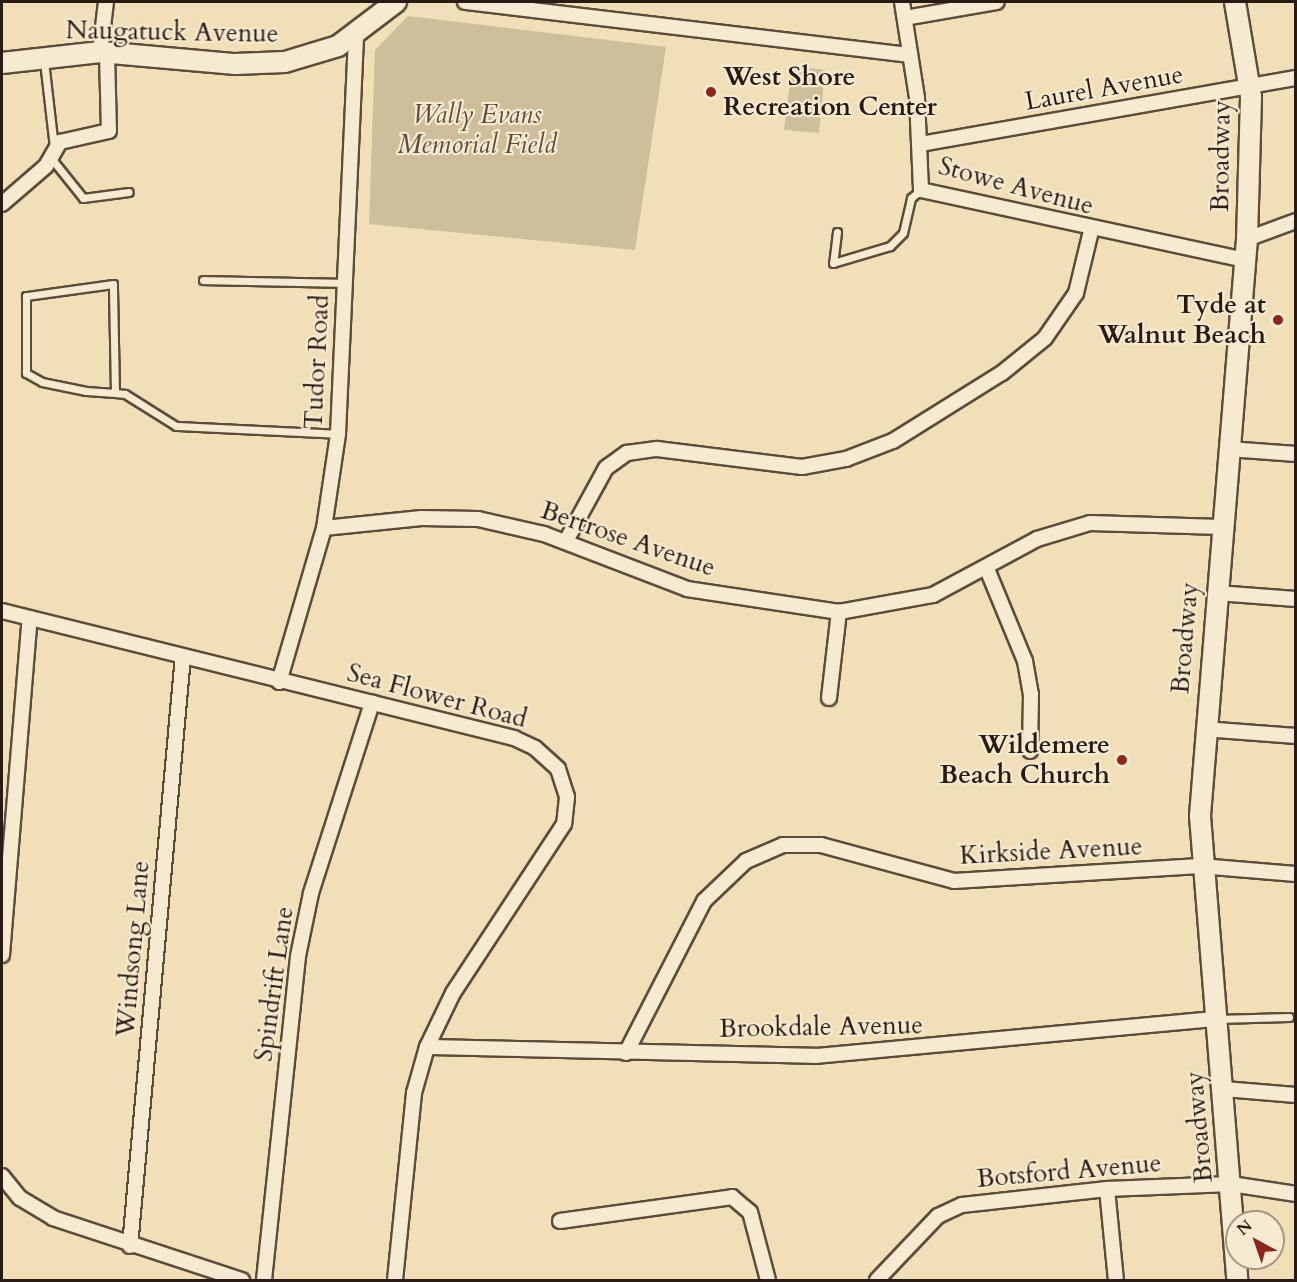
<!DOCTYPE html>
<html>
<head>
<meta charset="utf-8">
<style>
  body { margin:0 }
  #map { position:relative; width:1297px; height:1282px; overflow:hidden; background:#f1dfb7; font-family:Cardo,serif }
  div>[style] { position:absolute }
  [style*='--x'] { left:calc(var(--x)*1px); top:calc(var(--y)*1px); width:calc(var(--w)*1px); rotate:calc(var(--a)*1deg) }
  .green>* { inset:0; background:#cfbe9b }
  .roads { filter:drop-shadow(2px 0 #5b4c3c) drop-shadow(-2px 0 #5b4c3c) drop-shadow(0 2px #5b4c3c) drop-shadow(0 -2px #5b4c3c) }
  .lane>* { height:7px; margin:-3.5px; padding:0 3.5px; transform-origin:3.5px; border-radius:3.5px; background:#f6ead0 }
  .street>* { height:14px; margin:-7px; padding:0 7px; transform-origin:7px; border-radius:7px; background:#f6ead0 }
  .secondary>* { height:20px; margin:-10px; padding:0 10px; transform-origin:10px; border-radius:10px; background:#f6ead0 }
  .dots>* { width:16px; height:16px; translate:-50% -50%; box-sizing:border-box; border:3px solid #f6ead0; border-radius:50% }
  span { translate:-50% -50%; white-space:nowrap; text-align:center; line-height:1.15; -webkit-text-stroke:4.5px #f6ead0; paint-order:stroke }
  .street-label { font-size:26px; color:#291b13 }
  .poi-label { font-size:26px; color:#291b13; font-weight:700 }
  .left { translate:0 -50%; text-align:left }
  .right { translate:-100% -50%; text-align:right }
  .park-label { font-size:26px; color:#5b4c3c; font-style:italic }
  .frame { position:absolute; inset:0; border:3px solid #291b13; pointer-events:none }
  .north { position:absolute; left:1225px; top:1210px; width:60px; height:60px; box-sizing:border-box; background:#f6ead0; border:2px solid #a49784; border-radius:50%; rotate:320deg; font-size:16px; font-weight:700; line-height:24px; text-align:center; color:#291b13 }
  .north::after { content:''; display:block; margin:auto; width:21px; height:27px; background:#8f2418; clip-path:polygon(50% 0,100% 100%,50% 72%,0 100%) }
</style>
</head>
<body>
<div id="map">
  <div class="green">
    <div style="clip-path:polygon(408px 16px,666px 47px,635px 250px,369px 224px,375px 50px)"></div>
    <div style="clip-path:polygon(792px 66px,825px 70px,819px 133px,784px 130px)"></div>
  </div>
  <div class="roads">
    <div class="lane">
      <div style="--x:44;--y:61;--w:88;--a:83.4"></div>
      <div style="--x:51;--y:158;--w:51;--a:51.3"></div>
      <div style="--x:83;--y:198;--w:46;--a:-7.4"></div>
      <div style="--x:837;--y:232;--w:31;--a:97"></div>
      <div style="--x:833;--y:263;--w:59;--a:-16.6"></div>
      <div style="--x:890;--y:246;--w:18;--a:-45"></div>
      <div style="--x:903;--y:233;--w:36;--a:-77"></div>
      <div style="--x:911;--y:198;--w:13;--a:-39"></div>
      <div style="--x:203;--y:280;--w:142;--a:1.2"></div>
      <div style="--x:115;--y:393;--w:109;--a:-91.1"></div>
      <div style="--x:113;--y:284;--w:88;--a:172.1"></div>
      <div style="--x:26;--y:296;--w:77;--a:90"></div>
      <div style="--x:26;--y:373;--w:18;--a:29"></div>
      <div style="--x:42;--y:382;--w:45;--a:11.6"></div>
      <div style="--x:86;--y:391;--w:29;--a:4"></div>
      <div style="--x:115;--y:393;--w:10;--a:6"></div>
      <div style="--x:125;--y:394;--w:60;--a:32.1"></div>
      <div style="--x:176;--y:426;--w:162;--a:2.8"></div>
      <div style="--x:1217;--y:1019;--w:72;--a:-1.6"></div>
    </div>
    <div class="street">
      <div style="--x:465;--y:2;--w:448;--a:6.8"></div>
      <div style="--x:902;--y:2;--w:97;--a:81.1"></div>
      <div style="--x:917;--y:98;--w:92;--a:87.5"></div>
      <div style="--x:921;--y:190;--w:331;--a:12.2"></div>
      <div style="--x:905;--y:18;--w:93;--a:-9.9"></div>
      <div style="--x:100;--y:52;--w:50;--a:-83.2"></div>
      <div style="--x:921;--y:144;--w:381;--a:-10"></div>
      <div style="--x:2;--y:204;--w:58;--a:-40.8"></div>
      <div style="--x:46;--y:166;--w:28;--a:-60"></div>
      <div style="--x:60;--y:142;--w:50;--a:-12.7"></div>
      <div style="--x:109;--y:131;--w:78;--a:-91.5"></div>
      <div style="--x:1247;--y:239;--w:52;--a:-20.2"></div>
      <div style="--x:1229;--y:449;--w:67;--a:4.3"></div>
      <div style="--x:324;--y:528;--w:98;--a:-5.9"></div>
      <div style="--x:421;--y:518;--w:57;--a:1"></div>
      <div style="--x:478;--y:519;--w:68;--a:12.8"></div>
      <div style="--x:544;--y:534;--w:153;--a:21"></div>
      <div style="--x:687;--y:589;--w:154;--a:8.6"></div>
      <div style="--x:839;--y:612;--w:96;--a:-10.3"></div>
      <div style="--x:933;--y:595;--w:118;--a:-28.3"></div>
      <div style="--x:1037;--y:539;--w:55;--a:-16.8"></div>
      <div style="--x:1090;--y:523;--w:131;--a:1.7"></div>
      <div style="--x:566;--y:541;--w:83;--a:-61.3"></div>
      <div style="--x:606;--y:468;--w:26;--a:-36"></div>
      <div style="--x:627;--y:453;--w:30;--a:-8"></div>
      <div style="--x:657;--y:449;--w:146;--a:7.1"></div>
      <div style="--x:802;--y:467;--w:45;--a:-10.3"></div>
      <div style="--x:846;--y:459;--w:50;--a:-21"></div>
      <div style="--x:893;--y:441;--w:128;--a:-32"></div>
      <div style="--x:1002;--y:373;--w:55;--a:-39.1"></div>
      <div style="--x:1045;--y:338;--w:55;--a:-55.4"></div>
      <div style="--x:1076;--y:293;--w:64;--a:-76.4"></div>
      <div style="--x:987;--y:569;--w:100;--a:67.6"></div>
      <div style="--x:1025;--y:661;--w:34;--a:80"></div>
      <div style="--x:1031;--y:694;--w:57;--a:91"></div>
      <div style="--x:1217;--y:593;--w:79;--a:4.3"></div>
      <div style="--x:2;--y:611;--w:528;--a:13.93"></div>
      <div style="--x:514;--y:738;--w:23;--a:25"></div>
      <div style="--x:535;--y:748;--w:31;--a:42"></div>
      <div style="--x:558;--y:769;--w:29;--a:72"></div>
      <div style="--x:567;--y:797;--w:27;--a:96"></div>
      <div style="--x:564;--y:824;--w:202;--a:123.3"></div>
      <div style="--x:453;--y:993;--w:60;--a:115.7"></div>
      <div style="--x:427;--y:1047;--w:48;--a:105.8"></div>
      <div style="--x:414;--y:1093;--w:188;--a:95.8"></div>
      <div style="--x:279;--y:682;--w:160;--a:-73.7"></div>
      <div style="--x:324;--y:528;--w:95;--a:-81.5"></div>
      <div style="--x:338;--y:434;--w:398;--a:-87.4"></div>
      <div style="--x:829;--y:698;--w:87;--a:-83.4"></div>
      <div style="--x:1204;--y:729;--w:92;--a:4.4"></div>
      <div style="--x:2;--y:955;--w:338;--a:-85.3"></div>
      <div style="--x:427;--y:1047;--w:389;--a:1.3"></div>
      <div style="--x:816;--y:1056;--w:401;--a:-5.3"></div>
      <div style="--x:626;--y:1053;--w:171;--a:-62.8"></div>
      <div style="--x:704;--y:901;--w:58;--a:-43.6"></div>
      <div style="--x:746;--y:861;--w:40;--a:-23.4"></div>
      <div style="--x:783;--y:845;--w:38;--a:0"></div>
      <div style="--x:821;--y:845;--w:138;--a:15.1"></div>
      <div style="--x:954;--y:881;--w:246;--a:-3.5"></div>
      <div style="--x:1200;--y:866;--w:96;--a:4.8"></div>
      <div style="--x:1224;--y:1089;--w:72;--a:4.8"></div>
      <div style="--x:2;--y:1176;--w:28;--a:51"></div>
      <div style="--x:20;--y:1198;--w:39;--a:31"></div>
      <div style="--x:53;--y:1218;--w:199;--a:18.2"></div>
      <div style="--x:1107;--y:1189;--w:91;--a:84.4"></div>
      <div style="--x:560;--y:1221;--w:174;--a:-7.9"></div>
      <div style="--x:732;--y:1197;--w:23;--a:40"></div>
      <div style="--x:750;--y:1212;--w:70;--a:75.2"></div>
      <div style="--x:130;--y:1246;--w:592;--a:-84.87"></div>
      <div style="--x:264;--y:1280;--w:326;--a:-84"></div>
      <div style="--x:298;--y:956;--w:64;--a:-78.3"></div>
      <div style="--x:311;--y:893;--w:200;--a:-72.2"></div>
      <div style="--x:877;--y:1280;--w:88;--a:-46.4"></div>
      <div style="--x:938;--y:1216;--w:26;--a:-25"></div>
      <div style="--x:962;--y:1205;--w:146;--a:-6.3"></div>
      <div style="--x:1107;--y:1189;--w:124;--a:-2.3"></div>
      <div style="--x:1231;--y:1184;--w:66;--a:8.7"></div>
    </div>
    <div class="secondary">
      <div style="--x:1235;--y:2;--w:96;--a:80.4"></div>
      <div style="--x:1251;--y:97;--w:142;--a:91.6"></div>
      <div style="--x:1247;--y:239;--w:579;--a:94.66"></div>
      <div style="--x:1200;--y:816;--w:465;--a:85.4"></div>
      <div style="--x:2;--y:63;--w:99;--a:-6.4"></div>
      <div style="--x:100;--y:52;--w:136;--a:5.1"></div>
      <div style="--x:235;--y:64;--w:50;--a:-2.3"></div>
      <div style="--x:285;--y:62;--w:55;--a:-16.8"></div>
      <div style="--x:338;--y:46;--w:73;--a:-37.2"></div>
    </div>
  </div>
  <div class="dots">
    <div style="left:711px;top:92px;background:#8f2418"></div>
    <div style="left:1278px;top:320px;background:#8f2418"></div>
    <div style="left:1122px;top:760px;background:#8f2418"></div>
  </div>
  <div class="street-label">
    <span style="left:172px;top:32px;rotate:1deg">Naugatuck Avenue</span>
    <span style="left:1104px;top:88px;rotate:-10deg">Laurel Avenue</span>
    <span style="left:1221px;top:156px;rotate:-89deg">Broadway</span>
    <span style="left:1016px;top:186px;rotate:15deg">Stowe Avenue</span>
    <span style="left:317px;top:362px;rotate:-87deg">Tudor Road</span>
    <span style="left:628px;top:539px;rotate:19deg">Bertrose Avenue</span>
    <span style="left:1185px;top:638px;rotate:-85deg">Broadway</span>
    <span style="left:437px;top:696px;rotate:15deg">Sea Flower Road</span>
    <span style="left:1051px;top:851px;rotate:-3deg">Kirkside Avenue</span>
    <span style="left:133px;top:949px;rotate:-85deg">Windsong Lane</span>
    <span style="left:274px;top:984px;rotate:-82deg">Spindrift Lane</span>
    <span style="left:821px;top:1027px;rotate:-1deg">Brookdale Avenue</span>
    <span style="left:1199px;top:1127px;rotate:-95deg">Broadway</span>
    <span style="left:1069px;top:1171px;rotate:-5deg">Botsford Avenue</span>
  </div>
  <div class="poi-label">
    <span class="left" style="left:723px;top:92px">West Shore<br>Recreation Center</span>
    <span class="right" style="left:1266px;top:320px">Tyde at<br>Walnut Beach</span>
    <span class="right" style="left:1110px;top:760px">Wildemere<br>Beach Church</span>
  </div>
  <div class="park-label">
    <span style="left:477px;top:130px">Wally Evans<br>Memorial Field</span>
  </div>
  <div class="frame"></div>
  <div class="north">N</div>
</div>
</body>
</html>
